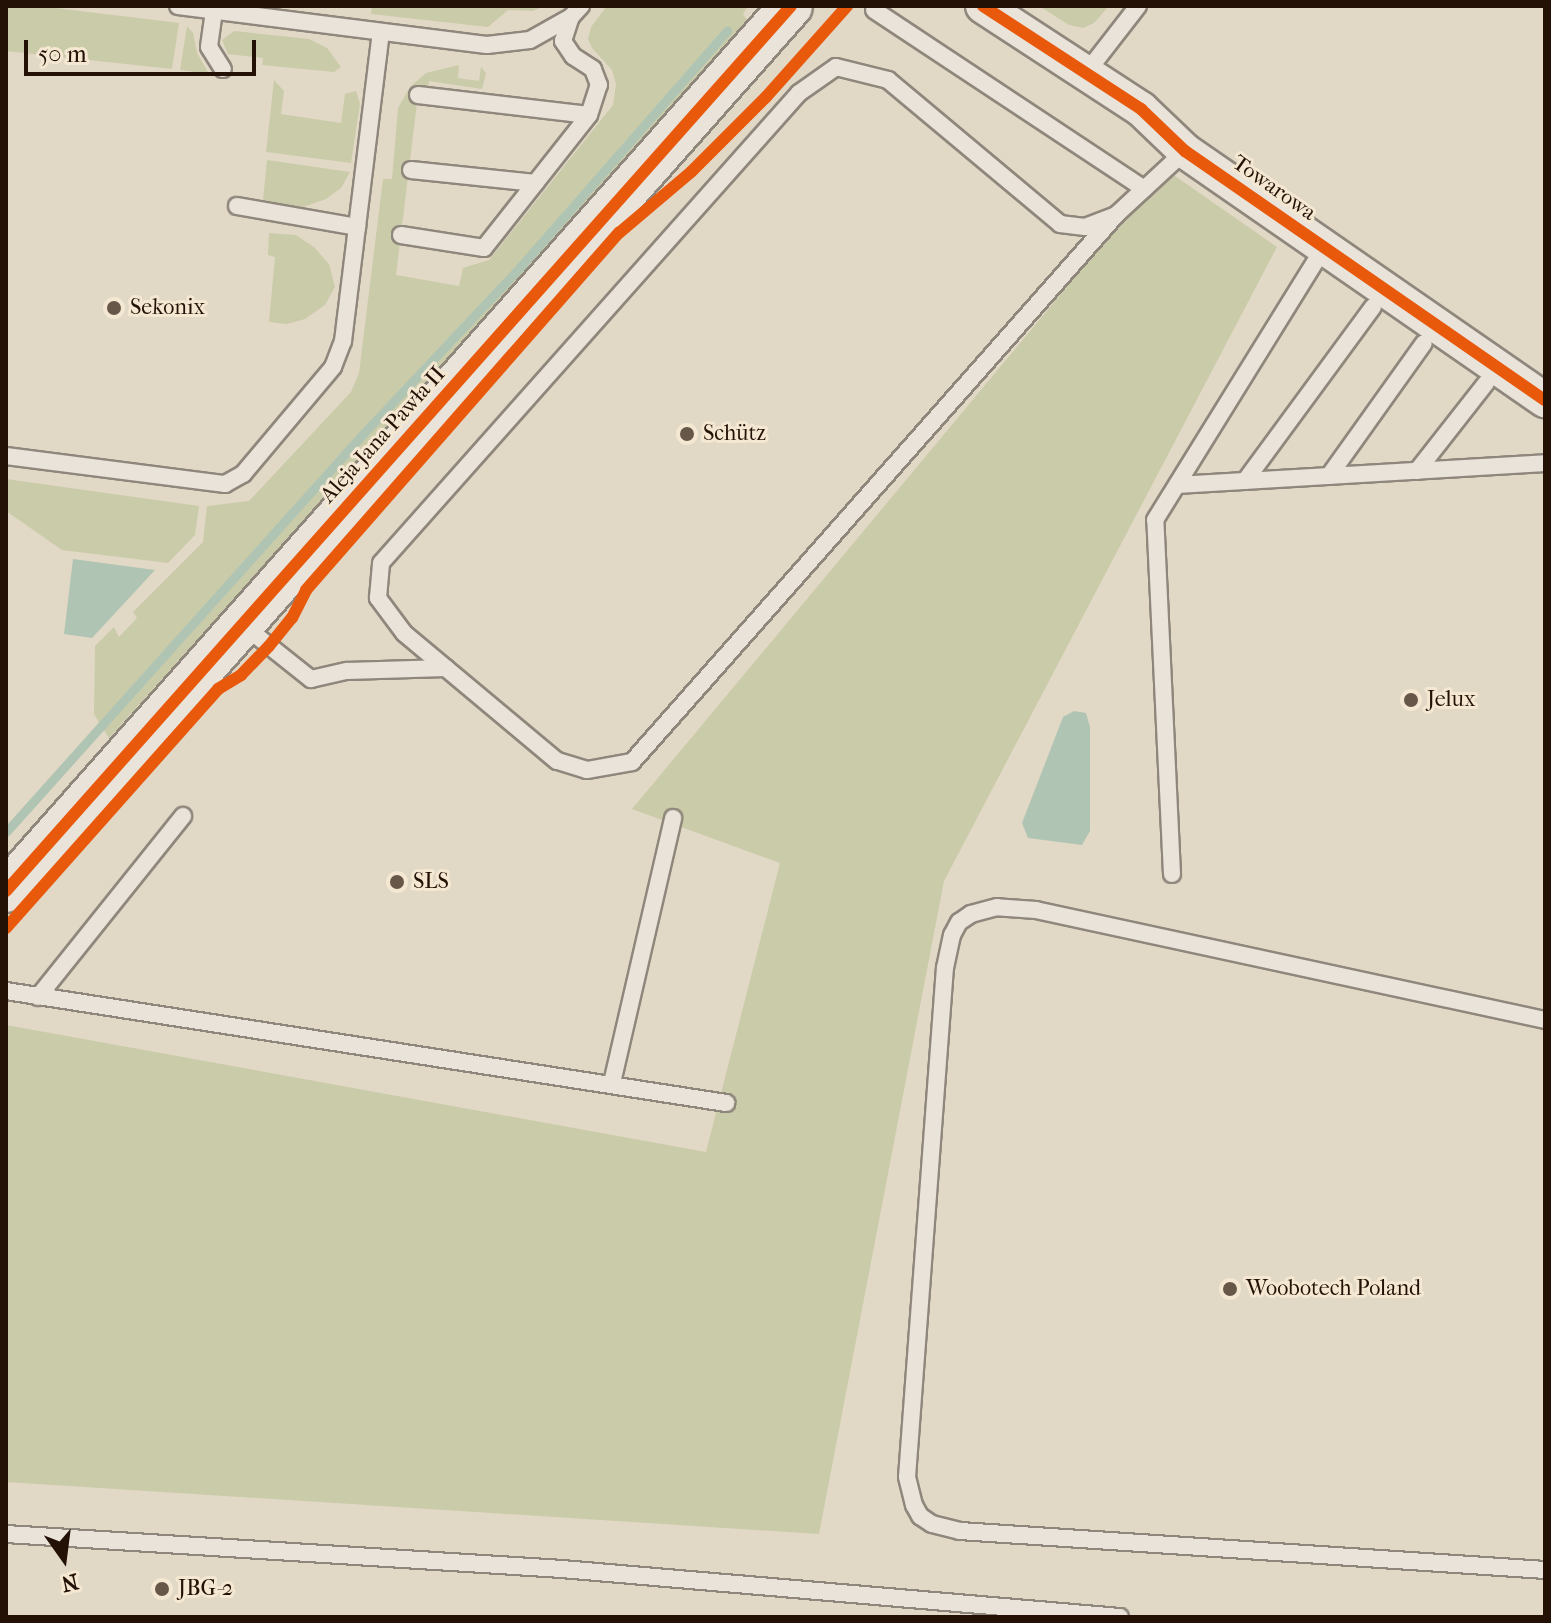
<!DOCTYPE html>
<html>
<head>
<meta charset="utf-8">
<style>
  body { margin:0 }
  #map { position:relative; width:1551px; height:1623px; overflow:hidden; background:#e2d8c6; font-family:"IM FELL French Canon",serif }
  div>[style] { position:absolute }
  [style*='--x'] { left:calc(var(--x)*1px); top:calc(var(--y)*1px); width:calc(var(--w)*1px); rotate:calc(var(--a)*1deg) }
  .green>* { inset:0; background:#cacba9 }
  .water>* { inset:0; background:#b0c4b3 }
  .stream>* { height:9px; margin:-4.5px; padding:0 4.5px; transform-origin:4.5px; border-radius:4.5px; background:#b0c4b3 }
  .roads { filter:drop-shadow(2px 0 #8f877c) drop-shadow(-2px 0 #8f877c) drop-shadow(0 2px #8f877c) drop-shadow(0 -2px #8f877c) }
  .service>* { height:16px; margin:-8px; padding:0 8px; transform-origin:8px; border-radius:8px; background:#e9e3da }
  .minor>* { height:34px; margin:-17px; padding:0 17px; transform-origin:17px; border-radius:17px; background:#e9e3da }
  .tertiary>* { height:42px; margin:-21px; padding:0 21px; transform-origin:21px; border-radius:21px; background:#e9e3da }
  .cycleway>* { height:12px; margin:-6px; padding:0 6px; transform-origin:6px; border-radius:6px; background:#e8590c }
  .dots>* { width:22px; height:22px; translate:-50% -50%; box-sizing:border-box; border:4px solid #f5e8d2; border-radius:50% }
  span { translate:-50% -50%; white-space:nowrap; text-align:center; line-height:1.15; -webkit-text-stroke:6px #f5e8d2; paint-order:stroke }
  .street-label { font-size:22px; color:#241106 }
  .poi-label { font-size:22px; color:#241106 }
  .left { translate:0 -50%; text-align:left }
  .frame { position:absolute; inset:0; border:8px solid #241106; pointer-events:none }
  .north { position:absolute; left:24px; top:1519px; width:80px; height:80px; -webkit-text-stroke:6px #f5e8d2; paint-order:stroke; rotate:166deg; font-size:22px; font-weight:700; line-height:32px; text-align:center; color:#241106 }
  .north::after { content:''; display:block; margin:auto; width:28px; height:36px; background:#241106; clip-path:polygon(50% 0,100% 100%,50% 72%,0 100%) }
  .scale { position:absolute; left:24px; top:40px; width:232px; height:36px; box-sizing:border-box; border:4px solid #241106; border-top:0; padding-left:10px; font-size:24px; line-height:28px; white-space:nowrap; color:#241106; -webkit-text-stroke:6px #f5e8d2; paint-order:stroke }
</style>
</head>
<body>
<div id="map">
  <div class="green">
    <div style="clip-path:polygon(6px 6px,39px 6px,179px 23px,172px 69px,6px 51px)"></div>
    <div style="clip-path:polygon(372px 6px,544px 6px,533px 11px,508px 10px,488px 27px,371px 14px)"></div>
    <div style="clip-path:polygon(607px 6px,748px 6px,743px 14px,747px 20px,489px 314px,109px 738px,94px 714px,95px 646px,114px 627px,119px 637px,137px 618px,133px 612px,203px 542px,207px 506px,249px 501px,351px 392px,359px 373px,383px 179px,392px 179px,398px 108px,410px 87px,426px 73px,459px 65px,458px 78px,479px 81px,481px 67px,486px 73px,482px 89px,429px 81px,428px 91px,418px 95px,396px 275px,459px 286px,463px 268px,489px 260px,613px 105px,616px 84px,612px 70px,592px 48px,588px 39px,591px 27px)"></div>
    <div style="clip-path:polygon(1039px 6px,1109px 6px,1094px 23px,1083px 28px,1069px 25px)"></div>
    <div style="clip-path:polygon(187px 26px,193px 33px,197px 53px,209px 74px,180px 70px)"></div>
    <div style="clip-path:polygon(234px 31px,309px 39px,327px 48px,341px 67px,334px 72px,262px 65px,263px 58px,228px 54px,222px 40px)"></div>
    <div style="clip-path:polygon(274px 80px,284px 91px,281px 114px,341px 123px,345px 94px,356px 91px,360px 104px,351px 163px,266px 152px)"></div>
    <div style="clip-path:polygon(267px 160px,350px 172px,341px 188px,326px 199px,303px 207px,263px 200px)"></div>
    <div style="clip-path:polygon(1165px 169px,1277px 247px,944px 881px,819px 1534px,6px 1482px,6px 1025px,706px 1152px,780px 863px,632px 809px)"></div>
    <div style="clip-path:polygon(269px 233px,296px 235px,314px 247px,329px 264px,335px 287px,325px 305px,305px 319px,287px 324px,269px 322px,275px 257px,268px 255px)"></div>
    <div style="clip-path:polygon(6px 479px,199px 506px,195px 535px,168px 563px,62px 550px,6px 511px)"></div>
  </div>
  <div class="water">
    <div style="clip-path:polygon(73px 559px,155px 570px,92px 638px,64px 634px)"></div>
    <div style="clip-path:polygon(1074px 711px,1086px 713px,1090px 727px,1090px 831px,1082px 845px,1028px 838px,1022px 823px,1063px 717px)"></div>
  </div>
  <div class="stream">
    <div style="--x:6;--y:832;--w:532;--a:-48.12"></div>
    <div style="--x:361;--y:436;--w:233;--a:-46.7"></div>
    <div style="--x:521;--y:266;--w:313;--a:-48.8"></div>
  </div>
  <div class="roads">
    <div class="service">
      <div style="--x:178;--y:6;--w:311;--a:7.2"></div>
      <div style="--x:487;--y:45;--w:43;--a:-6.6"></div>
      <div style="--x:530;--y:40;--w:47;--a:-29.3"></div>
      <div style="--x:571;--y:17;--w:15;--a:-48"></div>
      <div style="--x:874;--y:10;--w:324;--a:33.5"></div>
      <div style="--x:214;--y:11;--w:36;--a:98"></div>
      <div style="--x:209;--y:47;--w:26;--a:58"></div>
      <div style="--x:1086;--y:73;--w:85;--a:-52.2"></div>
      <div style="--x:418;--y:95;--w:172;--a:6.7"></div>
      <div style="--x:411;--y:170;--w:125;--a:6"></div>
      <div style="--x:237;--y:206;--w:122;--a:9.9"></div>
      <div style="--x:1116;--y:215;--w:730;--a:131.5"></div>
      <div style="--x:632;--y:762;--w:46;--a:169.9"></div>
      <div style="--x:587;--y:770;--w:31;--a:-163"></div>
      <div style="--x:557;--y:761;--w:199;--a:-140.1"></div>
      <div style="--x:404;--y:633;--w:44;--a:-126.6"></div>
      <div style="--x:378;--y:598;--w:35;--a:-85"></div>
      <div style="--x:381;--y:563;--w:629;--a:-48.35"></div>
      <div style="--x:799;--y:93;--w:45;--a:-35.1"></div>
      <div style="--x:836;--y:67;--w:54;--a:14"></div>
      <div style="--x:888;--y:80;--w:224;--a:39.9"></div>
      <div style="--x:1060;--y:224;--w:25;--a:7"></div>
      <div style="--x:1085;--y:227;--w:33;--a:-21"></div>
      <div style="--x:1116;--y:215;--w:94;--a:-42.8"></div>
      <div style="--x:401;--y:235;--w:84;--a:8.9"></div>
      <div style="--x:484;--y:248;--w:169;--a:-51.7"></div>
      <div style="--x:589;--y:115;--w:32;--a:-72"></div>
      <div style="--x:599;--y:85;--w:17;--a:-111"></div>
      <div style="--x:593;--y:69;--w:24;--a:-147"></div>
      <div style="--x:573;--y:56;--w:18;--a:-124"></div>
      <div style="--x:563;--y:41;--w:25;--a:-72"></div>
      <div style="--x:6;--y:456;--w:221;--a:7.3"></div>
      <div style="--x:225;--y:484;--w:21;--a:-29"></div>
      <div style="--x:243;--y:474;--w:140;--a:-49.9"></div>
      <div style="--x:333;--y:367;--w:28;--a:-69"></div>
      <div style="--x:343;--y:341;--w:311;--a:-83"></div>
      <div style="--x:1417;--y:471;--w:112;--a:-51.9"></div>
      <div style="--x:1329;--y:476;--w:163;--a:-54.5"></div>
      <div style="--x:1245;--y:481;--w:216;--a:-53.7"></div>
      <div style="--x:1177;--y:485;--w:369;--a:-3.4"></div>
      <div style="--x:243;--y:625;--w:87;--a:38.5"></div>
      <div style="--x:311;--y:679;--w:37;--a:-13"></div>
      <div style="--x:347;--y:671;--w:99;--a:-1.7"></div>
      <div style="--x:1172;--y:874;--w:354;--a:-92.7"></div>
      <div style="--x:1155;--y:520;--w:321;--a:-58.2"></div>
      <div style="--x:6;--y:991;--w:729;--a:8.84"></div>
      <div style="--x:38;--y:997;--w:232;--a:-51.3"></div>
      <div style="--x:1545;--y:1020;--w:521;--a:-167.81"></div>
      <div style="--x:1036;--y:910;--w:39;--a:-176"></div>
      <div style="--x:997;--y:907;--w:27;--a:165"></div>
      <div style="--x:971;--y:914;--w:14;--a:146"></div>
      <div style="--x:959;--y:922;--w:15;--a:118"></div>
      <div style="--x:952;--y:935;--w:33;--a:102"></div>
      <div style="--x:945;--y:967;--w:511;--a:94.26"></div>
      <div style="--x:907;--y:1477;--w:29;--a:76"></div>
      <div style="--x:914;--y:1505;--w:13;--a:61"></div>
      <div style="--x:920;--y:1516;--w:14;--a:34"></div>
      <div style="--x:932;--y:1524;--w:29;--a:14"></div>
      <div style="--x:960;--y:1531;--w:586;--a:3.81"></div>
      <div style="--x:612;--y:1083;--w:272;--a:-77"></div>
      <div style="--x:6;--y:1534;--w:557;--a:3.6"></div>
      <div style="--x:562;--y:1569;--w:560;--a:4.92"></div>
    </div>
    <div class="minor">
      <div style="--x:983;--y:6;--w:189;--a:33.1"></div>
      <div style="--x:1141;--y:109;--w:61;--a:43.7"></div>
      <div style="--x:1185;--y:151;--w:438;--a:34.7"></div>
    </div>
    <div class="tertiary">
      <div style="--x:6;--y:891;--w:1183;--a:-48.43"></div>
    </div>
  </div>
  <div class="cycleway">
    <div style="--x:983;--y:6;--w:189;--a:33.1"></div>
    <div style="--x:1141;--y:109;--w:61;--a:43.7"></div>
    <div style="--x:1185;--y:151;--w:438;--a:34.7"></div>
    <div style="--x:6;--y:891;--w:1183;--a:-48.43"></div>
    <div style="--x:6;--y:928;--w:319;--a:-48.4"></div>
    <div style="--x:218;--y:689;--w:27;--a:-31"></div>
    <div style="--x:241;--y:675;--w:40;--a:-46"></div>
    <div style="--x:269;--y:646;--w:36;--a:-51"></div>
    <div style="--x:292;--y:618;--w:31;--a:-63"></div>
    <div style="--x:306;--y:590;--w:475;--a:-48.8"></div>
    <div style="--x:619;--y:233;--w:94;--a:-40.3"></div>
    <div style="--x:691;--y:172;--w:106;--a:-45"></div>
    <div style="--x:766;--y:97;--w:122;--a:-48.3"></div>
  </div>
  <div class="dots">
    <div style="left:114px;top:308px;background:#665749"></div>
    <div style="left:687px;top:434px;background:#665749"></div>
    <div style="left:1411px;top:700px;background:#665749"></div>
    <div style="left:397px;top:882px;background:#665749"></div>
    <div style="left:1230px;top:1289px;background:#665749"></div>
    <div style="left:162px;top:1589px;background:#665749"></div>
  </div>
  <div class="street-label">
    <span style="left:1274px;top:188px;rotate:35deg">Towarowa</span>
    <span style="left:383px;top:435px;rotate:-48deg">Aleja Jana Pawła II</span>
  </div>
  <div class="poi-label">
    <span class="left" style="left:130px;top:308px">Sekonix</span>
    <span class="left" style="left:703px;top:434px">Schütz</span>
    <span class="left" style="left:1427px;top:700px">Jelux</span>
    <span class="left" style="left:413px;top:882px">SLS</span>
    <span class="left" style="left:1246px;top:1289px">Woobotech Poland</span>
    <span class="left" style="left:178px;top:1589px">JBG-2</span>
  </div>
  <div class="frame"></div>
  <div class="north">N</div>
  <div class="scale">50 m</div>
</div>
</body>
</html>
